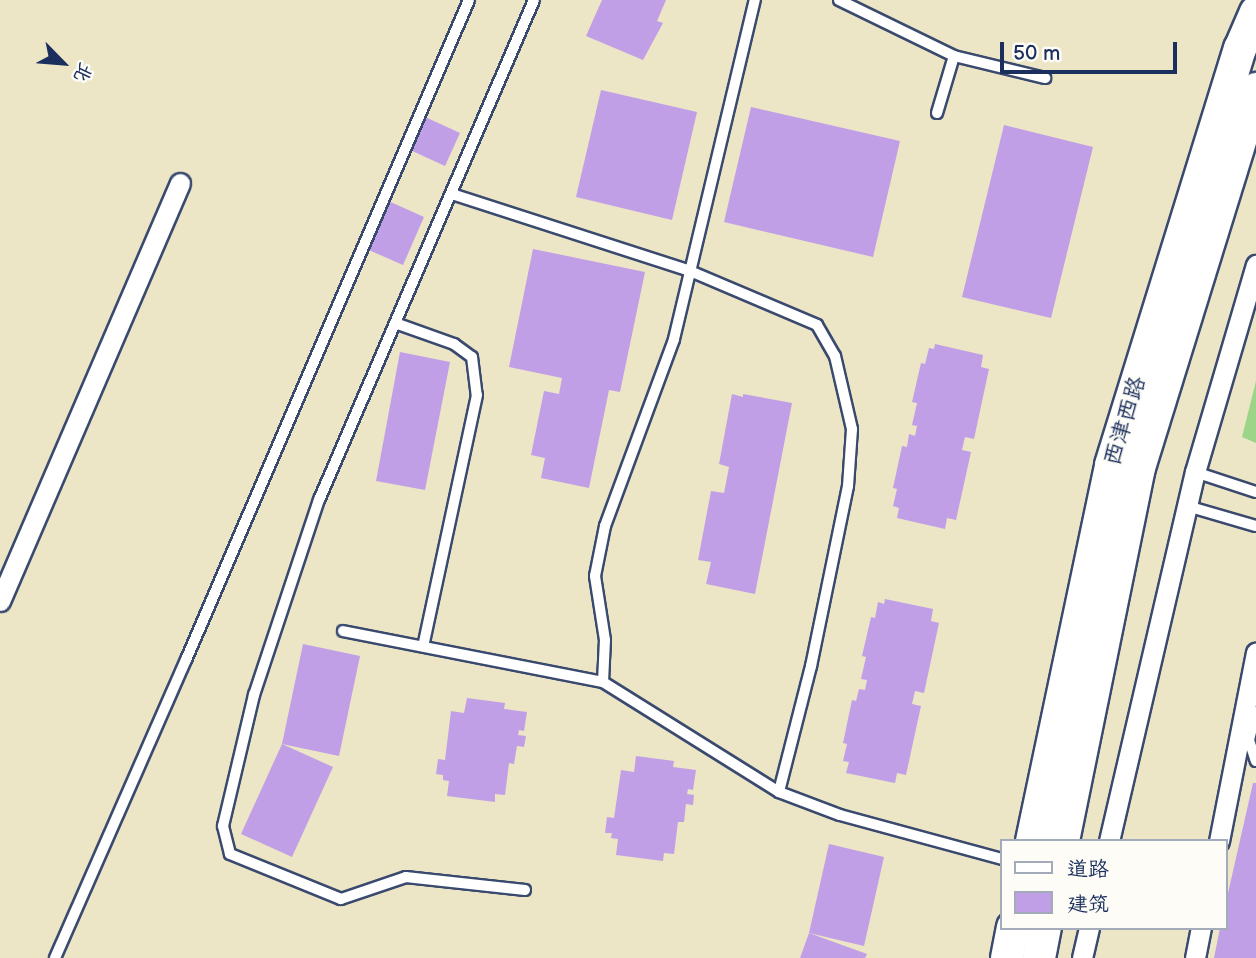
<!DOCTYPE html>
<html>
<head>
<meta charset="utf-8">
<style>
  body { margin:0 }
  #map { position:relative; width:1256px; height:958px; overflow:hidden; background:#ece5c6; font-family:"Balsamiq Sans","LXGW WenKai TC",sans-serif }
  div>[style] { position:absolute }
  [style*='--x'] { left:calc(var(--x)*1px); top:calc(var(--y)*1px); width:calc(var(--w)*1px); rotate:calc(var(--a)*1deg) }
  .green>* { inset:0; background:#9cd588 }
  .building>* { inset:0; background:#c09fe7 }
  .roads { filter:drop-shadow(2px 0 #3a4a6e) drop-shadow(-2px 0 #3a4a6e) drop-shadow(0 2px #3a4a6e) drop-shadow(0 -2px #3a4a6e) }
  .lane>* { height:10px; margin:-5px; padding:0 5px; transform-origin:5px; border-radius:5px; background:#fff }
  .street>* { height:19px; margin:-9.5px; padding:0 9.5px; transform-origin:9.5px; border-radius:9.5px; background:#fff }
  .primary>* { height:32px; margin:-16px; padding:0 16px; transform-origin:16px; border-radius:16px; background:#fff }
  span { translate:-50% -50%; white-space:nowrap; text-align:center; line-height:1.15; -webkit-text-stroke:5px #fdfcf7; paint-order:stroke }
  .street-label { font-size:23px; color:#1b2f5e }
  .legend { position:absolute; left:1000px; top:839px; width:228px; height:91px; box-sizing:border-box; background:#fdfcf7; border:2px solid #a3aaba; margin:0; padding:9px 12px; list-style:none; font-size:21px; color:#1b2f5e }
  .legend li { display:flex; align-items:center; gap:14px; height:35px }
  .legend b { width:35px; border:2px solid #a3aaba }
  .north { position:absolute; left:28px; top:28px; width:70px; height:70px; -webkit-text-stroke:5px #fdfcf7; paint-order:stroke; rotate:115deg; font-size:19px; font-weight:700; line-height:28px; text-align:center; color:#1b2f5e }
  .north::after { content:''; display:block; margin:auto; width:24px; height:32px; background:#1b2f5e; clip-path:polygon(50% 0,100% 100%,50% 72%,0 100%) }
  .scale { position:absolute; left:1000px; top:42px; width:177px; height:32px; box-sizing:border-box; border:4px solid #1b2f5e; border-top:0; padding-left:9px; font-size:21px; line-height:24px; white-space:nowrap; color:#1b2f5e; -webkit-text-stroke:5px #fdfcf7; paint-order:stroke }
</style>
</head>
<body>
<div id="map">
  <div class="green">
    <div style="clip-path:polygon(1256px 381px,1256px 443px,1242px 437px)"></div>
  </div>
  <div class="building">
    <div style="clip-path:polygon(602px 0,666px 0,657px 21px,663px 23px,643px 60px,586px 36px)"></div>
    <div style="clip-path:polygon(601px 90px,697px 112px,672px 220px,576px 197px)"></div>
    <div style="clip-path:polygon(751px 107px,900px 141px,873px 257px,724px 222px)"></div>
    <div style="clip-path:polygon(423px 116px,460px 133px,445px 166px,408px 149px)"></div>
    <div style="clip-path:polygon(1004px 125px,1093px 147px,1051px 318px,962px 297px)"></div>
    <div style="clip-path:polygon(384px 199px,424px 217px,403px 265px,362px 247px)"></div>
    <div style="clip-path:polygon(533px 249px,645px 272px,620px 392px,609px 390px,589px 488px,541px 478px,545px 458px,531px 455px,544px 391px,559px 394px,562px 378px,509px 367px)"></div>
    <div style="clip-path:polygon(935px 344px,983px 355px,981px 367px,989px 369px,974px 439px,965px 437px,962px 450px,971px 452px,956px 520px,947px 518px,945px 529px,897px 518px,899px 508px,893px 506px,897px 489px,893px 488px,902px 446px,907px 447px,909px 434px,915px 436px,917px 426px,912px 425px,917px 403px,912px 402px,921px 363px,925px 364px,929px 348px,934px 349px)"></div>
    <div style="clip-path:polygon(400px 352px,450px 362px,425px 490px,376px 481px)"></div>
    <div style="clip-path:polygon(732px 394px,743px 397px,743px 394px,792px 403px,755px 594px,706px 584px,711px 562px,698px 560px,711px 491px,724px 493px,729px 467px,719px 464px)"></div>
    <div style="clip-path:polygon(885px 599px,933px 609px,931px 621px,939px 623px,924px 693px,915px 691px,912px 704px,921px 706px,906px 775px,897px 773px,895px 783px,846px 773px,849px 762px,843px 761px,847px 744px,843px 743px,852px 700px,856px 701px,859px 689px,865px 690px,867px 680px,861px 679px,866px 657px,862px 656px,871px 617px,875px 618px,878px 602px,884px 604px)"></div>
    <div style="clip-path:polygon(303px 644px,360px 656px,339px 756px,282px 744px)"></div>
    <div style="clip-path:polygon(467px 698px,505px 703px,504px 709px,527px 712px,524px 731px,519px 730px,518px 735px,526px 736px,524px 747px,517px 746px,514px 764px,509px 763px,505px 795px,495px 794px,495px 802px,447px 796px,449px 781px,443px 780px,443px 775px,436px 774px,438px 759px,445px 760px,451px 711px,464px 713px)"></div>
    <div style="clip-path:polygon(282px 744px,333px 767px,292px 857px,241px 834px)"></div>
    <div style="clip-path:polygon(636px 756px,674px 761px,673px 767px,696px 770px,693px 790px,688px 789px,687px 794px,694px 795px,693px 805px,686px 804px,684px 822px,678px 822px,674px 854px,664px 853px,663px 861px,616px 855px,618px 839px,611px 838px,612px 833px,605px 833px,607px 817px,614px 818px,621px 770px,634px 772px)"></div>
    <div style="clip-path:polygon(1253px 783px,1256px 783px,1256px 958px,1214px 958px,1220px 928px,1226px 928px,1226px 902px)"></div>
    <div style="clip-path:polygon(829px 844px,884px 857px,864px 946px,809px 933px)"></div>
    <div style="clip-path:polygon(809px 933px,867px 954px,865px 958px,800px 958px)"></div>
  </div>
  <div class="roads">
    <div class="lane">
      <div style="--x:839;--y:0;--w:128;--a:26"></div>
      <div style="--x:954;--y:56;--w:94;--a:13.6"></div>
      <div style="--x:937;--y:113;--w:59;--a:-73.4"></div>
      <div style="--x:452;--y:194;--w:250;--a:17.9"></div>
      <div style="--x:690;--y:271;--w:138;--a:23"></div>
      <div style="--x:817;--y:325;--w:36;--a:60"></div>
      <div style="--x:835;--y:356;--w:75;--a:76.9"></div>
      <div style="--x:852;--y:429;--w:57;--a:94"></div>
      <div style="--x:848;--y:486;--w:184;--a:101.6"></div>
      <div style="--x:811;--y:666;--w:130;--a:104.3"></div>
      <div style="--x:395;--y:323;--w:63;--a:19.6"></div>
      <div style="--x:454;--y:344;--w:22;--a:36"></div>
      <div style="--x:472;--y:357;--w:38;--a:83"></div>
      <div style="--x:477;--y:395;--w:257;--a:102.1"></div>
      <div style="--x:1195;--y:472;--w:64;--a:18.2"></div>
      <div style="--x:1187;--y:506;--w:72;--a:16.2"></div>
      <div style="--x:343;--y:631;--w:265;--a:11.1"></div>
      <div style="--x:603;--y:682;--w:208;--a:32"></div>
      <div style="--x:779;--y:792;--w:65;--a:20.7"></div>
      <div style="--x:840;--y:815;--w:168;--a:15.2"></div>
      <div style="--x:603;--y:682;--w:42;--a:-87.3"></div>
      <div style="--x:605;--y:640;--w:65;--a:-98.9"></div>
      <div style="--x:595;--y:576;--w:51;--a:-78.7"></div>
      <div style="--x:605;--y:526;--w:199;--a:-69.7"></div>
      <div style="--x:674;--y:339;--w:349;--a:-76.6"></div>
      <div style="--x:1256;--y:712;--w:29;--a:104"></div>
      <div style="--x:1249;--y:740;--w:22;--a:72"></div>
      <div style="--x:525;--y:890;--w:120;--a:-173.8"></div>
      <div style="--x:406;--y:877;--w:69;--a:161.3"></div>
      <div style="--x:341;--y:899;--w:120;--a:-157.9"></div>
      <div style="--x:230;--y:854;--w:29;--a:-104"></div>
      <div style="--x:223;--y:826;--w:135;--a:-76.7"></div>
      <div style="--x:254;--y:695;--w:206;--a:-71.6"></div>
      <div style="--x:319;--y:500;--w:544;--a:-66.73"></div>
      <div style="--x:55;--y:958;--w:326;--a:-66.3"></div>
      <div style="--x:186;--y:660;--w:718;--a:-66.79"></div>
    </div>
    <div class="street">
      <div style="--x:0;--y:601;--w:455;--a:-66.7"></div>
      <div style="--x:1109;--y:841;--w:379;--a:-76.9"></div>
      <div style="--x:1195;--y:472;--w:216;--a:-73.6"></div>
      <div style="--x:1219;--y:841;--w:192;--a:-78.9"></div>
      <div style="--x:1082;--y:958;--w:31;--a:-77"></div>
      <div style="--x:1195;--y:958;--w:31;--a:-79"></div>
    </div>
    <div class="primary">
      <div style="--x:1032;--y:841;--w:384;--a:-78.1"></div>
      <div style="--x:1111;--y:465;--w:436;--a:-72.8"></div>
      <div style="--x:1240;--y:49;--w:40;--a:-66.6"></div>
      <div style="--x:1063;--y:841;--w:378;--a:-78.5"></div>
      <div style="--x:1138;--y:471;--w:400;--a:-72.8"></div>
      <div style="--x:1007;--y:958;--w:31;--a:-79"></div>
      <div style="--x:1039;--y:958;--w:31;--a:-79"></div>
    </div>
  </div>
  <div class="street-label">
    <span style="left:1125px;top:421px;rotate:-73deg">西津西路</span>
  </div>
  <ul class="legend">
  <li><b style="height:9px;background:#fff"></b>道路</li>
  <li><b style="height:19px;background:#c09fe7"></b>建筑</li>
  </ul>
  <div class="north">北</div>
  <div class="scale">50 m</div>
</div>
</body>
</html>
